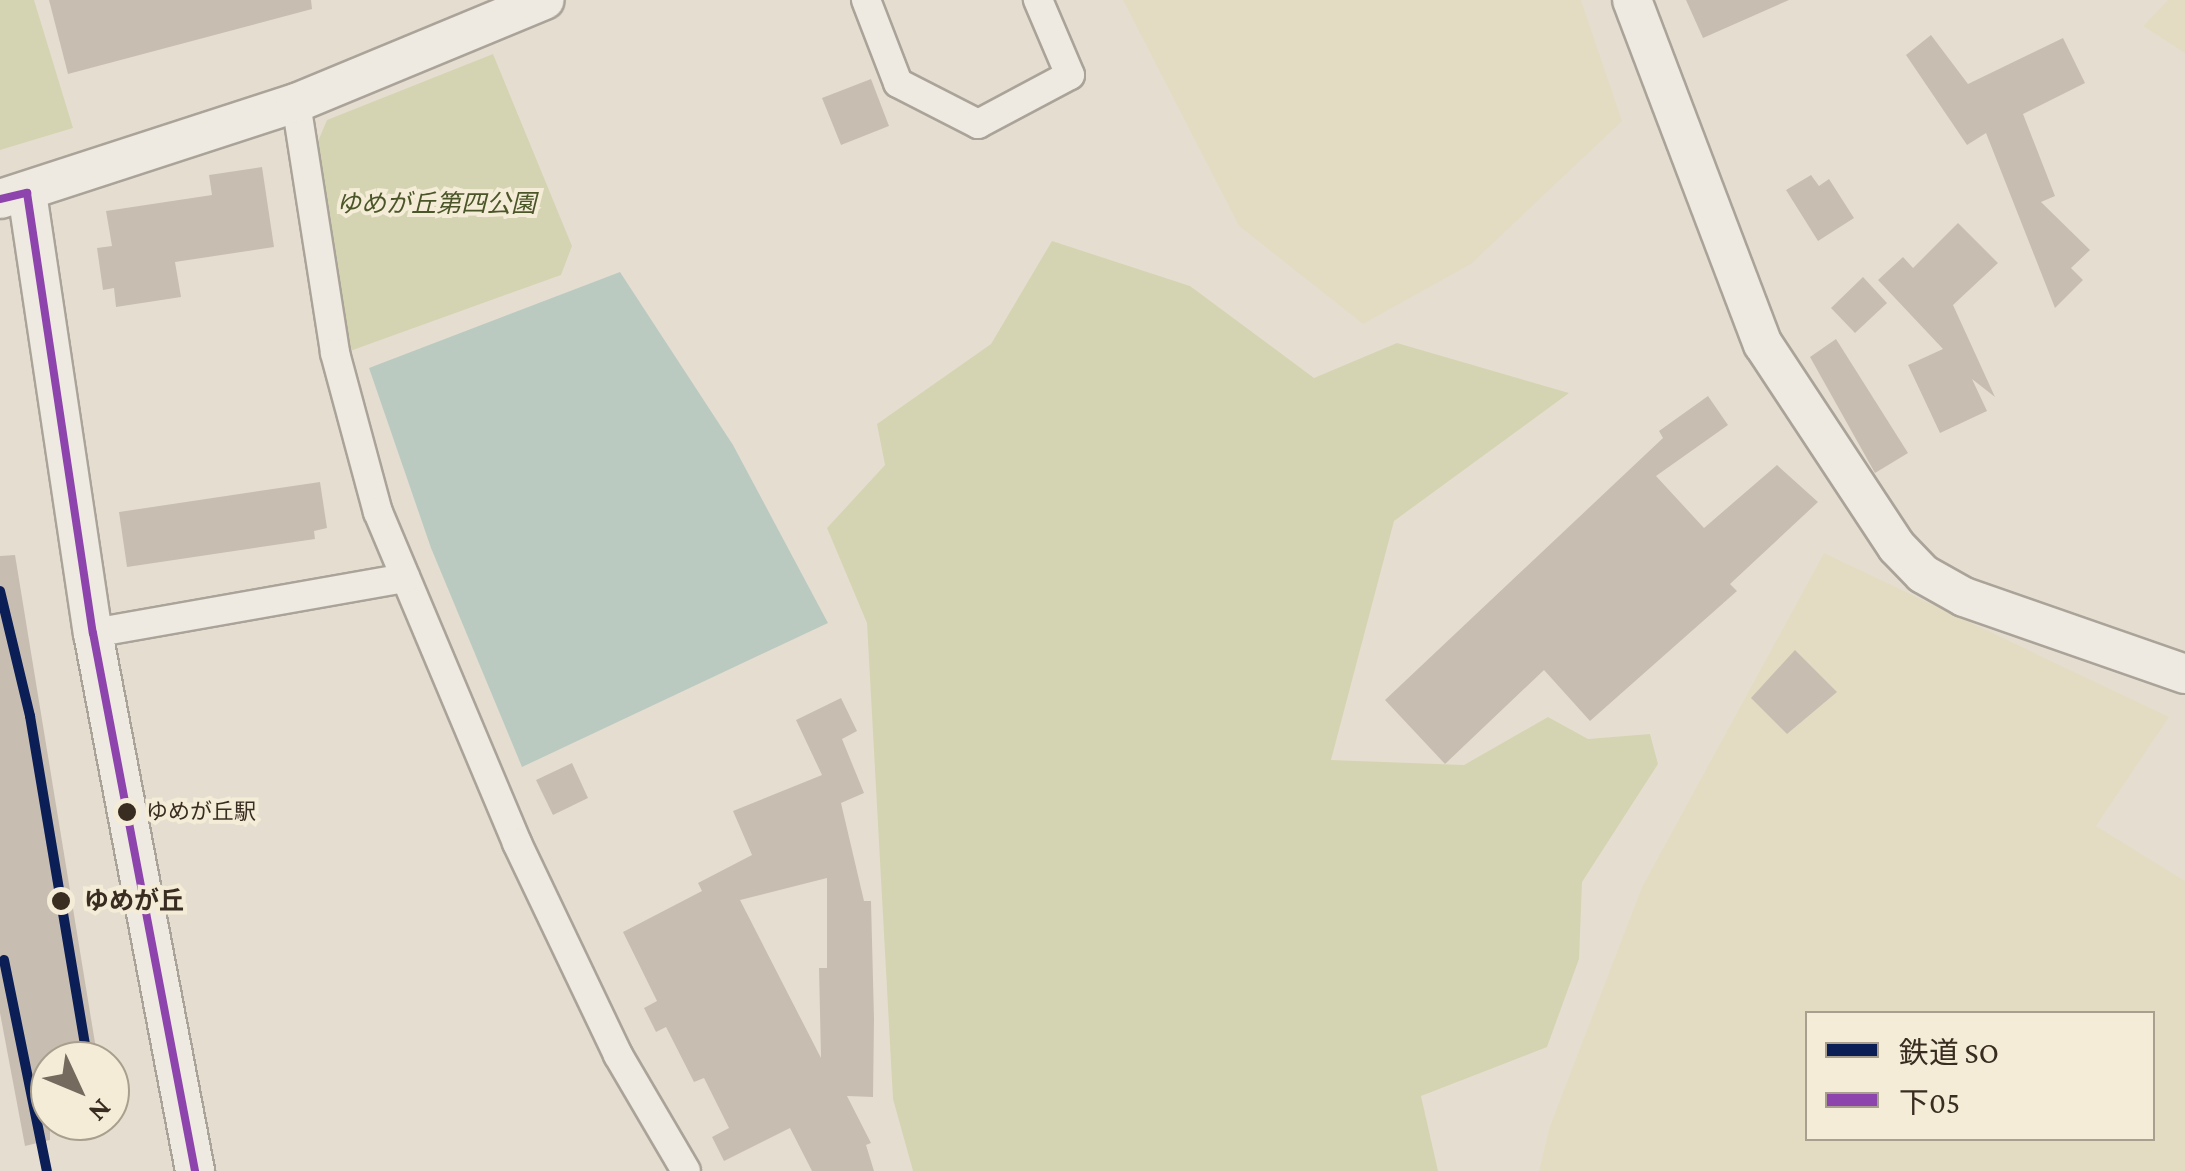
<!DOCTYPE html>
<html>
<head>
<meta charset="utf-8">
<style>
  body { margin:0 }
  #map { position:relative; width:2185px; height:1171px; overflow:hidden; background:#e5ded0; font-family:"Crimson Pro","Noto Sans JP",serif }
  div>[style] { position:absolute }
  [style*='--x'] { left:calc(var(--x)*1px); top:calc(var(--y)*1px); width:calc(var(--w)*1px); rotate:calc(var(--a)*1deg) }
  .farmland>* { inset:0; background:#e3dcc2 }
  .green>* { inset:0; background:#d4d4b3 }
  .water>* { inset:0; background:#bbcac1 }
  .building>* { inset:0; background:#c8bdb1 }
  .roads { filter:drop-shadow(2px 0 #aaa399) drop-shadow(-2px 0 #aaa399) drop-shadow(0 2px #aaa399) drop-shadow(0 -2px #aaa399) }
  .street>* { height:28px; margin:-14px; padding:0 14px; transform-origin:14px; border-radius:14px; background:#eee9e1 }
  .secondary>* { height:38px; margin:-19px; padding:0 19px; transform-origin:19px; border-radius:19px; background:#eee9e1 }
  .bus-1>* { height:8px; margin:-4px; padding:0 4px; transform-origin:4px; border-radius:4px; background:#8e44ad }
  .rail-1>* { height:10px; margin:-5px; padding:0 5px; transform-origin:5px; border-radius:5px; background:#0c1e56 }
  .dots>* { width:28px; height:28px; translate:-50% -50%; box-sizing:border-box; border:5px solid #f4ecd7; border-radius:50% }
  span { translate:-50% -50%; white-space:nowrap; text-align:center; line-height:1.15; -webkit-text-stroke:8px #f4ecd7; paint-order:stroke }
  .bus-label { font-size:22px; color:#392c21 }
  .left { translate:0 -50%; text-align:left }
  .park-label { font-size:25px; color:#4a5528; font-style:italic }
  .stop-label { font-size:25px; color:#392c21; font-weight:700 }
  .legend { position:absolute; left:1805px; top:1011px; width:350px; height:130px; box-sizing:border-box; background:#f4ecd7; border:2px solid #a99f8e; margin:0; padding:12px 18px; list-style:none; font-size:30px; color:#392c21 }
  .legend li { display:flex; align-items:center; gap:20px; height:50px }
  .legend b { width:50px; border:2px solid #a99f8e }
  .north { position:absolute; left:30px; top:1041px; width:100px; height:100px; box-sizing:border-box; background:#f4ecd7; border:2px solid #a99f8e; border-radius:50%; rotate:134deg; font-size:28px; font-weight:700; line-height:40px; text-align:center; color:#392c21 }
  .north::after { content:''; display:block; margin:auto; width:35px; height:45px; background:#756a5e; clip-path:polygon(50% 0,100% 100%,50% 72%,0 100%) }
</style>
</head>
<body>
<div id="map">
  <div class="farmland">
    <div style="clip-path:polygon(1123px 0,1581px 0,1622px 121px,1471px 264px,1363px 324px,1239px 226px)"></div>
    <div style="clip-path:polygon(2168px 0,2185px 0,2185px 53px,2143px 26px)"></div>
    <div style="clip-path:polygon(evenodd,1824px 553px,2169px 717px,2096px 826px,2185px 881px,2185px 1171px,1539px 1171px,1550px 1126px,1642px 887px,1824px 553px,1808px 1014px,2152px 1014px,2152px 1138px,1808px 1138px,1808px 1014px)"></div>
  </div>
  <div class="green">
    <div style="clip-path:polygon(0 0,34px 0,73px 128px,0 150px)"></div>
    <div style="clip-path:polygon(493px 54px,572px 246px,561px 275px,350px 351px,316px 146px,327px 120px)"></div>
    <div style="clip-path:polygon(1052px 241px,1190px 286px,1314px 378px,1397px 343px,1569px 393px,1394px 521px,1331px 760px,1464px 765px,1548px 717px,1588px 739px,1650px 734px,1658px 764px,1582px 882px,1579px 959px,1547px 1047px,1421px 1096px,1438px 1171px,913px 1171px,893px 1099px,867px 623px,827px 528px,885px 465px,877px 424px,991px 344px)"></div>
  </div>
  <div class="water">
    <div style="clip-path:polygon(620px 272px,733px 445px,828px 623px,522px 767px,431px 548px,369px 368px)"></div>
  </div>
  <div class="building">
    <div style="clip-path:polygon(49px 0,311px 0,312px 9px,68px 74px)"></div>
    <div style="clip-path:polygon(1686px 0,1789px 0,1703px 38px)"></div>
    <div style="clip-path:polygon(1931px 35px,1968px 84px,2063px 38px,2085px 83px,2023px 114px,2055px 196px,2041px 202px,2090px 250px,2071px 268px,2083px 280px,2055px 308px,1986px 133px,1967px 145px,1906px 55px)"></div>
    <div style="clip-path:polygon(871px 79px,889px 126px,841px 145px,822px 98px)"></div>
    <div style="clip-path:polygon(262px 167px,274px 247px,175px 262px,181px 297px,116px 307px,114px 288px,103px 290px,97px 248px,112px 246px,106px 211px,212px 195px,209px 175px)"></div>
    <div style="clip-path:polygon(1811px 175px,1819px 186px,1829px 179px,1854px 218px,1818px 241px,1786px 190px)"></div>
    <div style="clip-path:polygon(1958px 223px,1998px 263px,1953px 305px,1995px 397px,1972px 379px,1987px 411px,1940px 433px,1908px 365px,1943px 349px,1878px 280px,1903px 257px,1913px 268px)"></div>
    <div style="clip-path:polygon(1863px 277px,1887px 303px,1855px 333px,1831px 308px)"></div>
    <div style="clip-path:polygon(1836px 339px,1908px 453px,1875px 473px,1810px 357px)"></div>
    <div style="clip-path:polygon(1708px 396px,1728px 425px,1656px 476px,1704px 528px,1777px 465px,1818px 502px,1730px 584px,1737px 591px,1590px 721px,1544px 670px,1445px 764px,1385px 700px,1663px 438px,1659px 431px)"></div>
    <div style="clip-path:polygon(320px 482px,327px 528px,314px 531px,315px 539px,127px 567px,119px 512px)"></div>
    <div style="clip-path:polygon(15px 555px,98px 1061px,50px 1061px,50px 1140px,25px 1146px,0 1013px,0 556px)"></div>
    <div style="clip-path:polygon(1795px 650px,1837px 692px,1787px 734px,1751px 698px)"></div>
    <div style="clip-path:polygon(evenodd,841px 698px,857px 731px,842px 739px,864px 793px,841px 803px,864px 901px,871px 901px,874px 1019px,873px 1097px,847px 1096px,871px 1143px,866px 1145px,874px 1171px,812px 1171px,790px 1128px,724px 1161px,712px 1137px,729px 1128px,704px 1078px,694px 1082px,666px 1027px,656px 1032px,644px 1008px,657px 1001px,623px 932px,702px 891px,698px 883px,752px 855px,733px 811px,822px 775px,796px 720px,841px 698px,827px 878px,827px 968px,819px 968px,821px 1058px,740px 900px,827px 878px)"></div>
    <div style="clip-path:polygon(572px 763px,588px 798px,553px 815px,536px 780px)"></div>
  </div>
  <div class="roads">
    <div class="street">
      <div style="--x:866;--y:0;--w:89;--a:68.9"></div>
      <div style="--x:898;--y:83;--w:90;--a:27.1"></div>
      <div style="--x:978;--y:124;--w:104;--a:-28"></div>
      <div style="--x:1070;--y:75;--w:82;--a:-113.1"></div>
      <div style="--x:296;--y:103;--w:253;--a:81.1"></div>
      <div style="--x:335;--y:353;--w:165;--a:74.9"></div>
      <div style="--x:378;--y:512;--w:359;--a:67.2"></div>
      <div style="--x:517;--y:843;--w:235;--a:64.5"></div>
      <div style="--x:618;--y:1055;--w:134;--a:59.6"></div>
      <div style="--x:93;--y:633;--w:317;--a:-10"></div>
    </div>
    <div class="secondary">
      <div style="--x:1632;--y:0;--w:368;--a:69.2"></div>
      <div style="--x:1763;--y:344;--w:243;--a:56.6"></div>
      <div style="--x:1897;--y:547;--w:37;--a:46"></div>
      <div style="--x:1923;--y:574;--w:47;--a:29.3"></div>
      <div style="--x:1964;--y:597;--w:234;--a:19.2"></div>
      <div style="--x:27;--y:193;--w:445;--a:81.5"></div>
      <div style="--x:93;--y:633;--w:548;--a:79.26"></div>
      <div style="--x:0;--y:199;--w:311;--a:-18"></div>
      <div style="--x:296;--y:103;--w:269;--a:-22.5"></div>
    </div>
  </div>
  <div class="bus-1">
    <div style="--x:0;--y:199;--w:28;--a:-13"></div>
    <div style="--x:27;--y:193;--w:445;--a:81.5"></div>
    <div style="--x:93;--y:633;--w:548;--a:79.26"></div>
  </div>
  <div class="rail-1">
    <div style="--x:0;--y:591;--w:129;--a:76.5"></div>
    <div style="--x:30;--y:716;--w:350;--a:80.5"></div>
    <div style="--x:4;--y:960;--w:215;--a:78.5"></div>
  </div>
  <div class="dots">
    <div style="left:127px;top:812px;background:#392c21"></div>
    <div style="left:61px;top:901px;background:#392c21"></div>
  </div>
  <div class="bus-label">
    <span class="left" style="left:146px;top:812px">ゆめが丘駅</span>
  </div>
  <div class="park-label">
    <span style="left:436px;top:204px">ゆめが丘第四公園</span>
  </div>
  <div class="stop-label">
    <span class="left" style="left:84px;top:901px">ゆめが丘</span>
  </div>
  <ul class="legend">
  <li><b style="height:12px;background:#0c1e56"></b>鉄道 SO</li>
  <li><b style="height:12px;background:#8e44ad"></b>下05</li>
  </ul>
  <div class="north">N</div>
</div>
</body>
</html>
